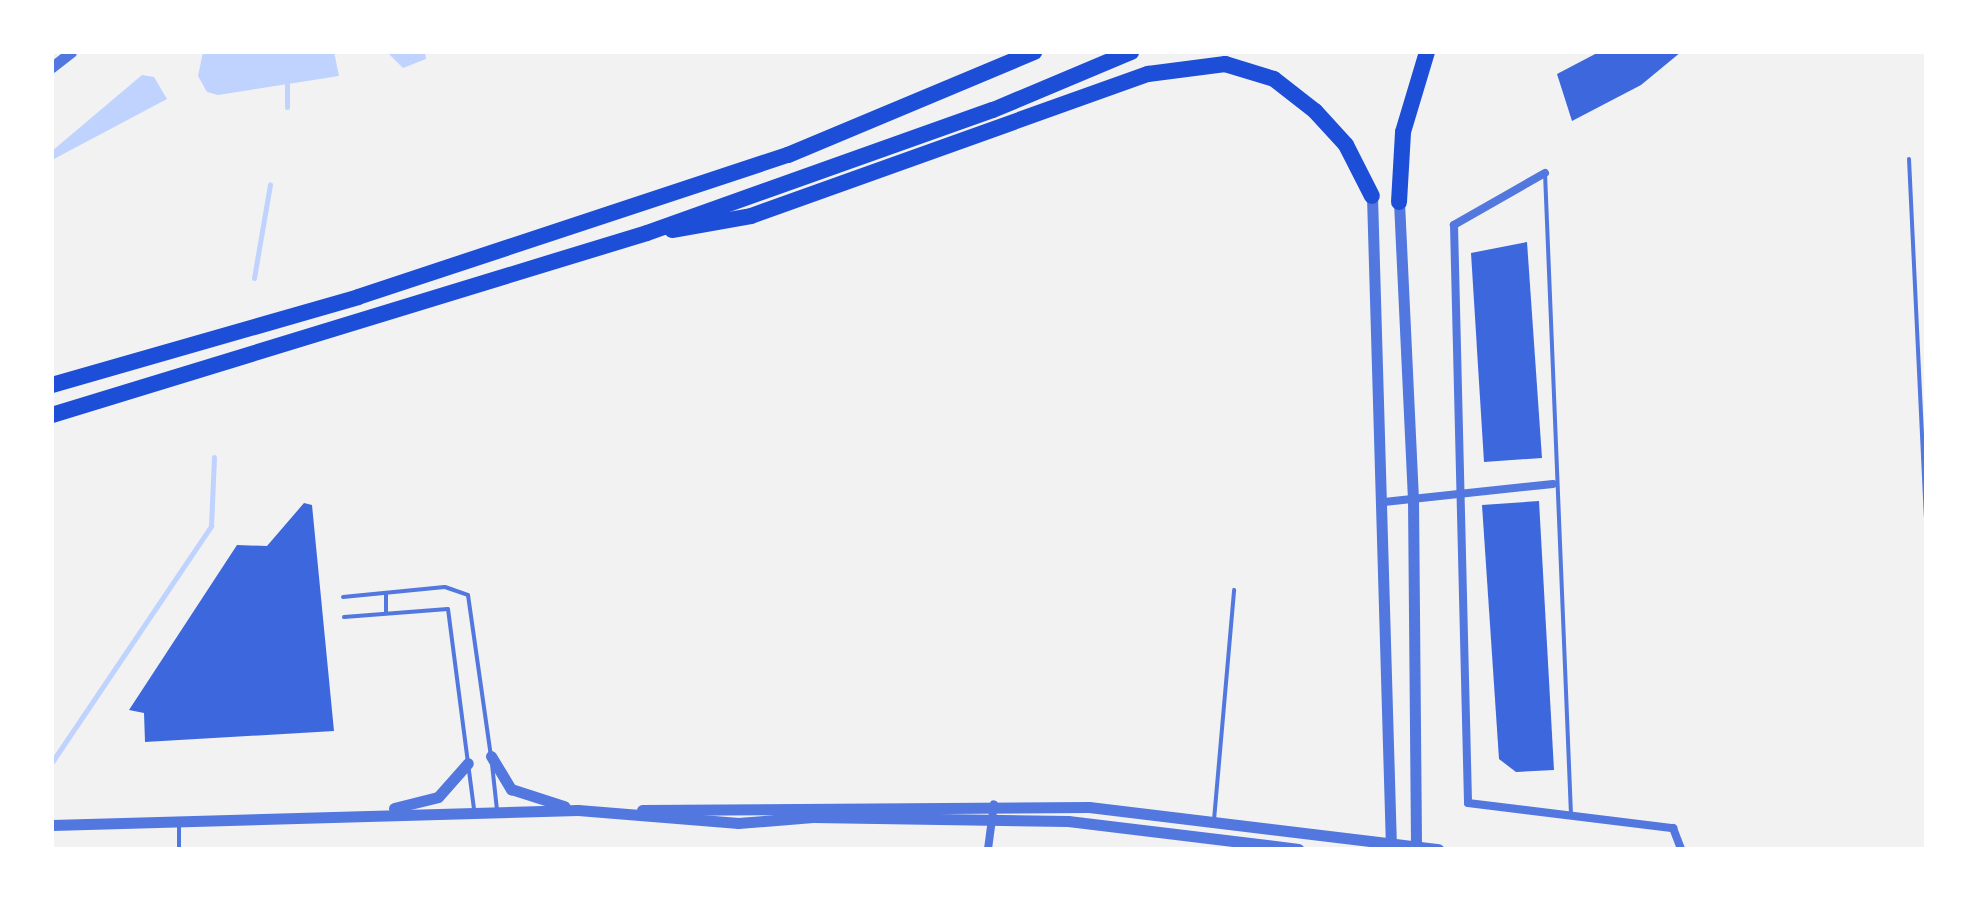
<!DOCTYPE html>
<html>
<head>
<meta charset="utf-8">
<style>
  body { margin:0 }
  #map { position:relative; width:1978px; height:901px; overflow:hidden; background:#f2f2f2; font-family:"Fira Sans",sans-serif }
  div>[style] { position:absolute }
  [style*='--x'] { left:calc(var(--x)*1px); top:calc(var(--y)*1px); width:calc(var(--w)*1px); rotate:calc(var(--a)*1deg) }
  .water>* { inset:0; background:#bfd3fe }
  .stream>* { height:5px; margin:-2.5px; padding:0 2.5px; transform-origin:2.5px; border-radius:2.5px; background:#bfd3fe }
  .building>* { inset:0; background:#3d67dc }
  .service>* { height:4px; margin:-2px; padding:0 2px; transform-origin:2px; border-radius:2px; background:#5277de }
  .minor>* { height:8px; margin:-4px; padding:0 4px; transform-origin:4px; border-radius:4px; background:#5277de }
  .tertiary>* { height:11px; margin:-5.5px; padding:0 5.5px; transform-origin:5.5px; border-radius:5.5px; background:#5277de }
  .motorway>* { height:16px; margin:-8px; padding:0 8px; transform-origin:8px; border-radius:8px; background:#1d4ed8 }
  span { translate:-50% -50%; white-space:nowrap; text-align:center; line-height:1.15; -webkit-text-stroke:6px #fff; paint-order:stroke }
  .frame { position:absolute; inset:0; border:54px solid #fff; pointer-events:none }
</style>
</head>
<body>
<div id="map">
  <div class="water">
    <div style="clip-path:polygon(203px 52px,334px 52px,339px 76px,218px 95px,207px 92px,198px 76px)"></div>
    <div style="clip-path:polygon(387px 52px,425px 52px,426px 59px,403px 68px)"></div>
    <div style="clip-path:polygon(142px 75px,154px 77px,167px 99px,52px 160px,52px 151px)"></div>
  </div>
  <div class="stream">
    <div style="--x:287;--y:80;--w:27;--a:90"></div>
    <div style="--x:254;--y:278;--w:95;--a:-80.3"></div>
    <div style="--x:52;--y:762;--w:285;--a:-56"></div>
    <div style="--x:211;--y:526;--w:69;--a:-87.5"></div>
  </div>
  <div class="building">
    <div style="clip-path:polygon(1599px 52px,1681px 52px,1641px 85px,1572px 121px,1557px 74px)"></div>
    <div style="clip-path:polygon(1527px 242px,1542px 458px,1484px 462px,1471px 253px)"></div>
    <div style="clip-path:polygon(1539px 501px,1554px 770px,1516px 772px,1499px 759px,1482px 505px)"></div>
    <div style="clip-path:polygon(304px 503px,312px 505px,334px 731px,145px 742px,144px 713px,129px 710px,237px 545px,267px 546px)"></div>
  </div>
  <div class="service">
    <div style="--x:1909;--y:159;--w:358;--a:87.3"></div>
    <div style="--x:1545;--y:173;--w:643;--a:87.68"></div>
    <div style="--x:386;--y:593;--w:19;--a:90"></div>
    <div style="--x:343;--y:597;--w:102;--a:-5.6"></div>
    <div style="--x:445;--y:587;--w:24;--a:19"></div>
    <div style="--x:468;--y:595;--w:163;--a:81.9"></div>
    <div style="--x:344;--y:617;--w:104;--a:-4.4"></div>
    <div style="--x:448;--y:609;--w:203;--a:82.6"></div>
    <div style="--x:492;--y:764;--w:46;--a:83.8"></div>
    <div style="--x:1214;--y:820;--w:231;--a:-85"></div>
    <div style="--x:179;--y:825;--w:24;--a:90"></div>
  </div>
  <div class="minor">
    <div style="--x:1545;--y:173;--w:105;--a:150.3"></div>
    <div style="--x:1454;--y:225;--w:578;--a:88.61"></div>
    <div style="--x:1468;--y:803;--w:207;--a:7"></div>
    <div style="--x:1673;--y:828;--w:22;--a:69"></div>
    <div style="--x:1384;--y:502;--w:170;--a:-6.1"></div>
    <div style="--x:988;--y:849;--w:45;--a:-82.4"></div>
  </div>
  <div class="tertiary">
    <div style="--x:52;--y:67;--w:24;--a:-38"></div>
    <div style="--x:1372;--y:196;--w:653;--a:88.33"></div>
    <div style="--x:1399;--y:202;--w:297;--a:87.3"></div>
    <div style="--x:1413;--y:499;--w:350;--a:89.5"></div>
    <div style="--x:491;--y:756;--w:39;--a:59"></div>
    <div style="--x:511;--y:789;--w:56;--a:17.8"></div>
    <div style="--x:394;--y:808;--w:45;--a:-14"></div>
    <div style="--x:438;--y:797;--w:45;--a:-48.6"></div>
    <div style="--x:642;--y:810;--w:447;--a:-0.4"></div>
    <div style="--x:1089;--y:807;--w:352;--a:6.9"></div>
    <div style="--x:52;--y:825;--w:526;--a:-1.63"></div>
    <div style="--x:578;--y:810;--w:161;--a:4.6"></div>
    <div style="--x:738;--y:823;--w:75;--a:-4.6"></div>
    <div style="--x:813;--y:817;--w:255;--a:0.9"></div>
    <div style="--x:1068;--y:821;--w:232;--a:6.9"></div>
  </div>
  <div class="motorway">
    <div style="--x:1399;--y:202;--w:70;--a:-86.7"></div>
    <div style="--x:1403;--y:132;--w:84;--a:-73.3"></div>
    <div style="--x:672;--y:230;--w:80;--a:-10"></div>
    <div style="--x:751;--y:216;--w:422;--a:-19.7"></div>
    <div style="--x:1148;--y:74;--w:78;--a:-7.4"></div>
    <div style="--x:1225;--y:64;--w:51;--a:17"></div>
    <div style="--x:1274;--y:79;--w:52;--a:38"></div>
    <div style="--x:1315;--y:111;--w:46;--a:47.6"></div>
    <div style="--x:1346;--y:145;--w:57;--a:63"></div>
    <div style="--x:52;--y:385;--w:318;--a:-16"></div>
    <div style="--x:358;--y:297;--w:453;--a:-18.3"></div>
    <div style="--x:788;--y:155;--w:267;--a:-22.7"></div>
    <div style="--x:52;--y:415;--w:622;--a:-17.01"></div>
    <div style="--x:647;--y:233;--w:367;--a:-19.6"></div>
    <div style="--x:993;--y:110;--w:150;--a:-22.8"></div>
  </div>
  <div class="frame"></div>
</div>
</body>
</html>
